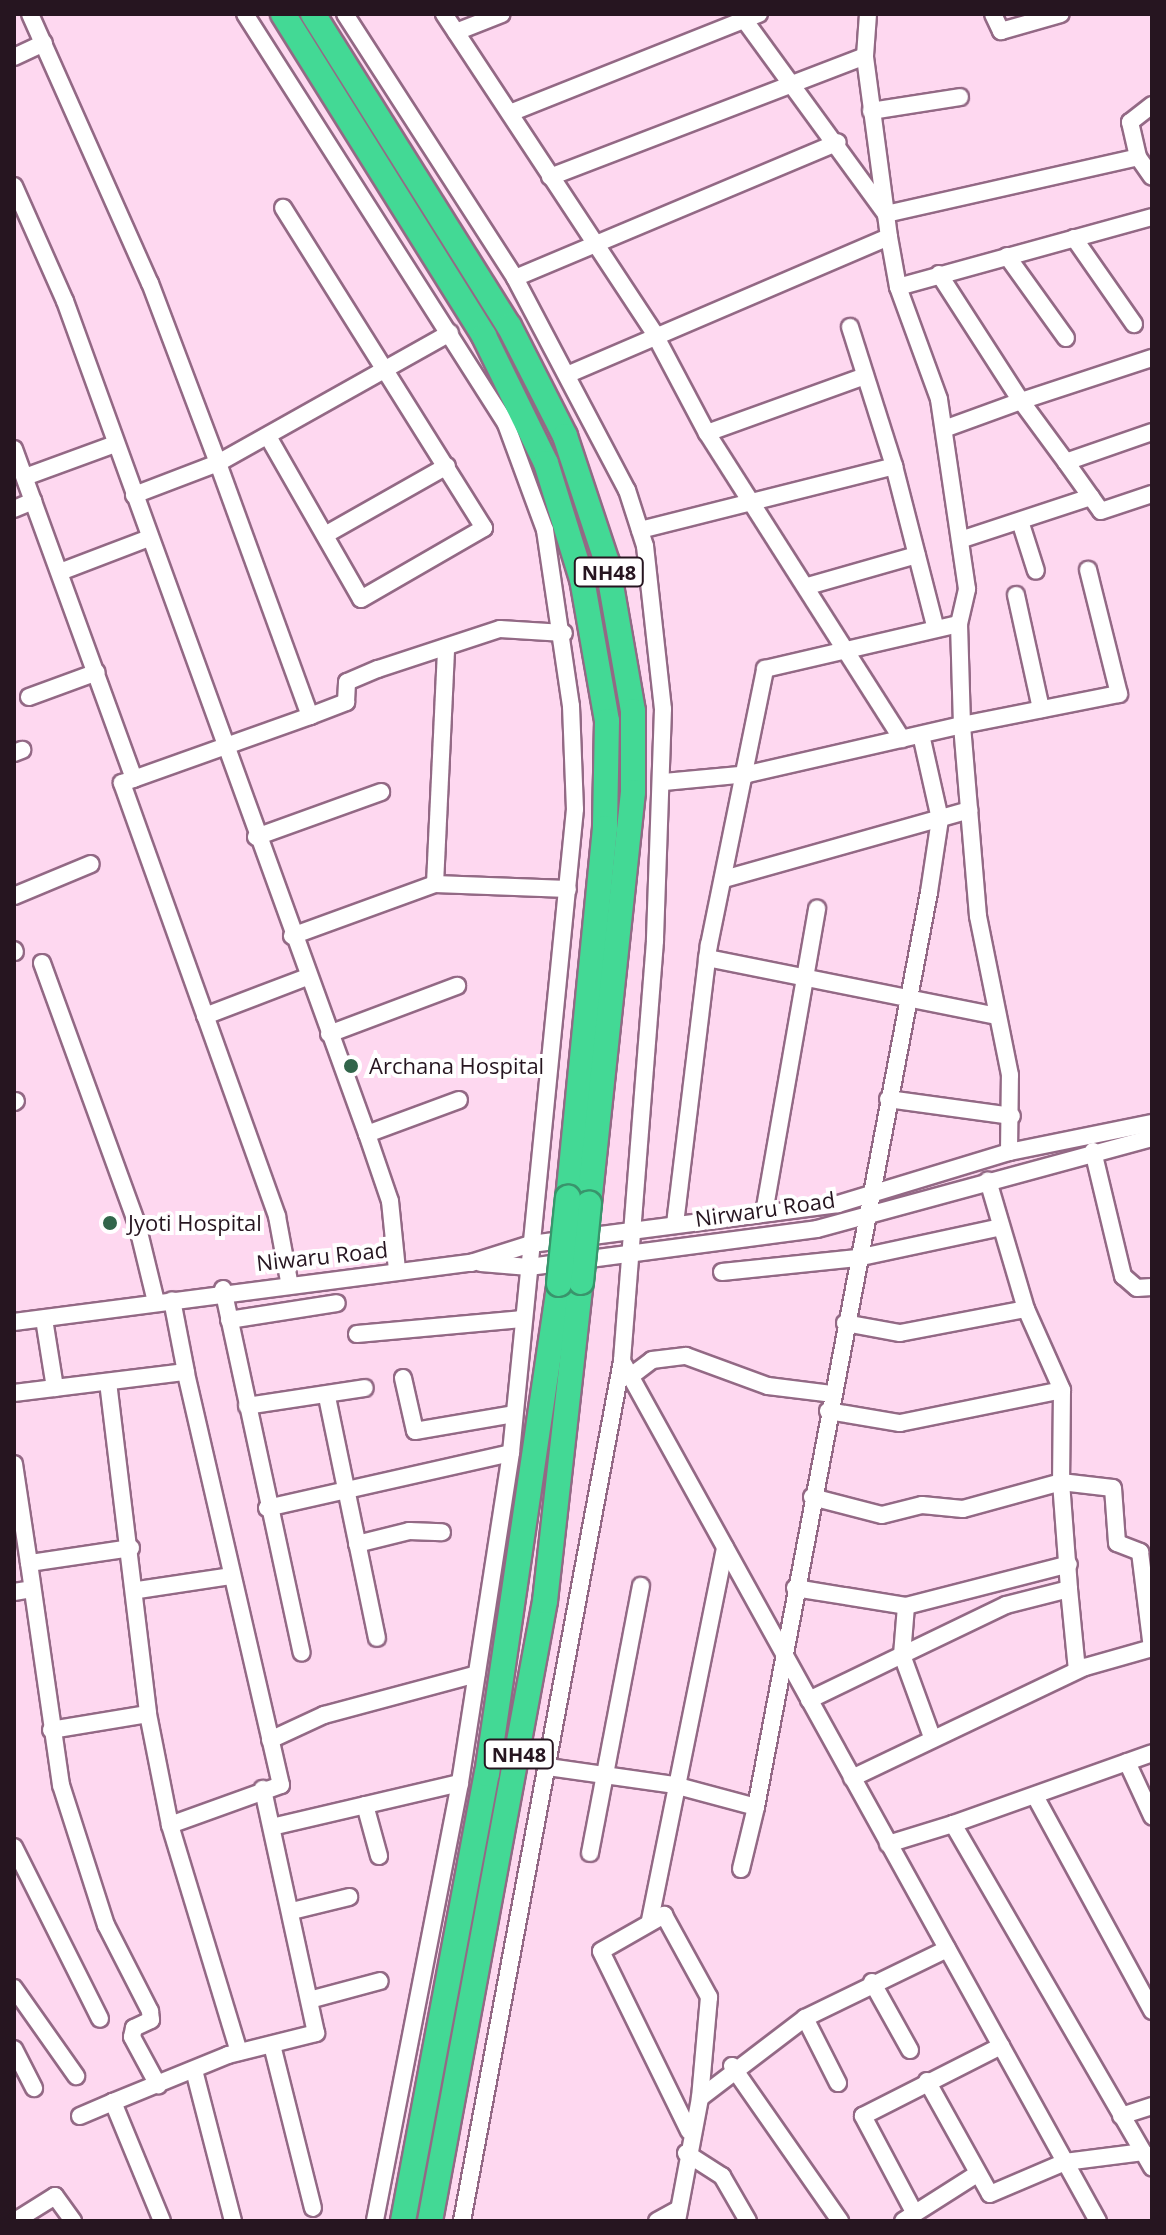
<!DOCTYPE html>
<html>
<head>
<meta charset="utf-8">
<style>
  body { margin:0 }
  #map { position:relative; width:1166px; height:2235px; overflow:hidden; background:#fed8f0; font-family:"Open Sans",sans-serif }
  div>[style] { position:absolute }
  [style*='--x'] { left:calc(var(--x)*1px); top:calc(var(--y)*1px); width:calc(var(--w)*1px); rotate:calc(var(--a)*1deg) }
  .roads { filter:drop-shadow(2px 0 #936985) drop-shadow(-2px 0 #936985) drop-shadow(0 2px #936985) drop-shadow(0 -2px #936985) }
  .minor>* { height:16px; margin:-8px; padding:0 8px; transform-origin:8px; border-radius:8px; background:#fff }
  .highway>* { height:24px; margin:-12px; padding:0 12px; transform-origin:12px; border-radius:12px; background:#43d995 }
  .bridges { filter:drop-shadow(2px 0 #39946c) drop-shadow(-2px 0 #39946c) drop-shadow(0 2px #39946c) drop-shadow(0 -2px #39946c) }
  .highway-bridge>* { height:24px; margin:-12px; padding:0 12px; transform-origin:12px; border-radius:12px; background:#43d995 }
  .dots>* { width:22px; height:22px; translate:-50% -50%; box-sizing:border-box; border:4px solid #fff; border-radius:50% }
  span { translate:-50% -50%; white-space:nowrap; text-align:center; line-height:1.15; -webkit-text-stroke:8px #fff; paint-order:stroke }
  .shield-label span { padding:2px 6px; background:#fff; border:2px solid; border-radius:6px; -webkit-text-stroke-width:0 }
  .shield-label { font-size:20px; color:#261520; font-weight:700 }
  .poi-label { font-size:22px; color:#261520 }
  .left { translate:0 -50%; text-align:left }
  .street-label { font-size:22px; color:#261520 }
  .frame { position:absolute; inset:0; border:16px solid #261520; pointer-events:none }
</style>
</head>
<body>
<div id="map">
  <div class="roads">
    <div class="minor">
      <div style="--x:30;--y:14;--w:295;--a:66"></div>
      <div style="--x:150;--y:283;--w:192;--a:69.3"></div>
      <div style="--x:218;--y:463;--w:90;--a:159.1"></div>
      <div style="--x:245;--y:14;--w:486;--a:57.5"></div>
      <div style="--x:506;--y:424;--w:113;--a:69.8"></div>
      <div style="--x:545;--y:530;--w:178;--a:81.6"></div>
      <div style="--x:571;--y:706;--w:103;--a:87.8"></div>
      <div style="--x:575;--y:809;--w:647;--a:95.68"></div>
      <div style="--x:511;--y:1453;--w:334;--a:98.8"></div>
      <div style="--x:460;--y:1783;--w:446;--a:101"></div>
      <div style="--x:345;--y:14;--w:314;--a:57.2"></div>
      <div style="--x:515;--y:278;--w:240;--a:62.2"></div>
      <div style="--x:627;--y:490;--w:59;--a:72.2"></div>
      <div style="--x:645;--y:546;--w:164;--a:83.7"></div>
      <div style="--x:663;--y:709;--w:232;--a:92"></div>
      <div style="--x:655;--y:941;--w:421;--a:94.5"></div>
      <div style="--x:622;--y:1361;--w:875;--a:100.54"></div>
      <div style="--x:444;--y:14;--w:382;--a:56.6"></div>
      <div style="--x:654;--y:333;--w:113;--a:62.1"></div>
      <div style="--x:707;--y:433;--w:363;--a:57.5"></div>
      <div style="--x:740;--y:14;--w:248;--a:53.9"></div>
      <div style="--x:886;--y:214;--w:258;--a:-12.7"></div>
      <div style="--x:993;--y:14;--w:19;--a:65"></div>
      <div style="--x:1001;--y:31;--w:62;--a:-15.8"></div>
      <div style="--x:456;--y:32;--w:49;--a:-21.4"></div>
      <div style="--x:14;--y:57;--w:33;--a:-25"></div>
      <div style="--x:1152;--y:105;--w:28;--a:142"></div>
      <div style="--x:1130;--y:122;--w:36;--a:77"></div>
      <div style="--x:1138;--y:157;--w:24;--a:55"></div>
      <div style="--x:871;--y:111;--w:90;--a:-8.9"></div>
      <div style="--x:510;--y:113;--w:268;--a:-21.7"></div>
      <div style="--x:550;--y:177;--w:337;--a:-21"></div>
      <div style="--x:14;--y:186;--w:126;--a:66.1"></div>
      <div style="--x:65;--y:301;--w:886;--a:70.07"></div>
      <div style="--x:367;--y:1134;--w:71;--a:71.1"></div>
      <div style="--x:390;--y:1201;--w:69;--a:84.2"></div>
      <div style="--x:1074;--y:238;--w:105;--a:55.1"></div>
      <div style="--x:1007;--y:256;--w:101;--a:54.3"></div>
      <div style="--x:939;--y:274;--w:151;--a:57.2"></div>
      <div style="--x:1021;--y:401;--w:82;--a:160"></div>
      <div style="--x:515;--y:278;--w:350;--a:-22.8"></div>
      <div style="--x:898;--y:287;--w:263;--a:-15.4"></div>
      <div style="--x:850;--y:327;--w:146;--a:72.4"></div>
      <div style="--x:569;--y:374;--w:348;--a:-23.2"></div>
      <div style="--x:889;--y:237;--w:183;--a:-97.6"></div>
      <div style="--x:865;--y:56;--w:42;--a:-85.9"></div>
      <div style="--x:1152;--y:432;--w:91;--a:160.8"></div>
      <div style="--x:1066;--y:462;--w:60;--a:54.5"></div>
      <div style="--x:1101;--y:511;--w:54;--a:-18.4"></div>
      <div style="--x:707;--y:433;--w:168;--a:-19.8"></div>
      <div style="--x:270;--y:440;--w:183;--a:60.2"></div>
      <div style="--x:361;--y:599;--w:142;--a:-30"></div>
      <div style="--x:484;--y:528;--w:378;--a:-122.1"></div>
      <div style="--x:14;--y:449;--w:351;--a:70"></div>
      <div style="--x:1066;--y:462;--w:76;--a:-126.4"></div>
      <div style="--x:1021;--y:401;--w:138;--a:-18.2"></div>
      <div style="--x:25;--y:477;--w:96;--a:-20.1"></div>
      <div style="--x:14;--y:509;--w:21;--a:-23"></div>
      <div style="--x:1020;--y:521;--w:52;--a:72.3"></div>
      <div style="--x:640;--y:530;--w:262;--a:-14.1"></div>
      <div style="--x:894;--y:466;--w:168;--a:75.6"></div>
      <div style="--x:325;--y:535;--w:140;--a:-29.5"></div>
      <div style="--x:960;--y:540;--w:138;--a:-18.2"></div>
      <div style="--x:60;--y:572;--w:95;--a:-20.9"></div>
      <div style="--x:808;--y:586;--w:113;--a:-15.9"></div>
      <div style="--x:1016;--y:595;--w:117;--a:77.6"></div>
      <div style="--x:29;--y:697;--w:72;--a:-20.2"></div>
      <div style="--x:310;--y:716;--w:39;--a:-21"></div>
      <div style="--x:346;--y:702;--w:20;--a:-87"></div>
      <div style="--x:347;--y:682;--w:34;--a:-23"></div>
      <div style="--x:378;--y:669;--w:128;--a:-18.2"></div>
      <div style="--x:500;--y:629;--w:64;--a:3.6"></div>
      <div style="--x:14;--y:753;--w:9;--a:-21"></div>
      <div style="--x:664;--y:782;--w:84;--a:-5.4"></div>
      <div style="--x:748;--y:774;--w:220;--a:-12.9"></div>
      <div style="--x:962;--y:725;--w:101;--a:-91.7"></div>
      <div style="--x:959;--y:624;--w:36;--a:-77"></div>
      <div style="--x:967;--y:589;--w:192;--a:-98.4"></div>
      <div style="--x:939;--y:399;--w:119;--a:-110.1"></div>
      <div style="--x:898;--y:287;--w:51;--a:-100.2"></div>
      <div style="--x:256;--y:837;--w:133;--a:-19.8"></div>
      <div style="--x:724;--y:879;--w:255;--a:-15.7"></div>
      <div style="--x:435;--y:884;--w:133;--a:2.2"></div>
      <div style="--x:14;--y:896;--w:83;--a:-22.6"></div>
      <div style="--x:292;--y:936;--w:152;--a:-20"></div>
      <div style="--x:435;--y:884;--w:237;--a:-87.3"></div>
      <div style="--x:14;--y:950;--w:2;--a:63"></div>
      <div style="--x:707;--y:958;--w:296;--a:11.3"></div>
      <div style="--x:42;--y:963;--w:278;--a:70"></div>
      <div style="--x:137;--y:1224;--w:80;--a:76.3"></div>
      <div style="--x:205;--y:1016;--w:109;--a:-20.9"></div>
      <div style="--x:329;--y:1034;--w:137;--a:-20.6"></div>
      <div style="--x:888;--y:1099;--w:125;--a:7.8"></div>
      <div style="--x:14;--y:1102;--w:2;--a:-27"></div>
      <div style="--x:367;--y:1134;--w:98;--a:-20.3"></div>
      <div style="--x:1093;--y:1151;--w:129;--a:76.5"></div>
      <div style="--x:1123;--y:1276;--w:18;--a:41"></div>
      <div style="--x:1137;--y:1288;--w:15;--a:-4"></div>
      <div style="--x:1009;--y:1152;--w:77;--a:-89.3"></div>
      <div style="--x:1010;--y:1075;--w:162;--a:-101.4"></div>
      <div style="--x:978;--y:916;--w:192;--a:-94.8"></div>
      <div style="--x:962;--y:725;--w:160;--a:-11.2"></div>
      <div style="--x:1119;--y:694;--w:128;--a:-104"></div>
      <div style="--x:764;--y:1213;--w:309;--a:-80.1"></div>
      <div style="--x:675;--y:1224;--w:281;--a:-83.1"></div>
      <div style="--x:709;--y:945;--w:282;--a:-78.5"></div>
      <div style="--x:765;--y:669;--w:199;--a:-13.1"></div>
      <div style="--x:481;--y:1263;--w:48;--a:4.8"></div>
      <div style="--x:529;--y:1267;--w:290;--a:-7.5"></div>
      <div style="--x:817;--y:1229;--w:347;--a:-15.2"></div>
      <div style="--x:722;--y:1272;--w:136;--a:-5.9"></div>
      <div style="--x:857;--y:1258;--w:147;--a:-12.1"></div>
      <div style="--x:289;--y:1281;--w:66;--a:-100.5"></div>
      <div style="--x:277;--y:1216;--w:460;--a:-109.7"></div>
      <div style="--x:122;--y:783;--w:200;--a:-19.6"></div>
      <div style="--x:310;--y:716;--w:269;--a:-110"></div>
      <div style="--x:218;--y:463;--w:266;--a:-29.3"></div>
      <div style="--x:223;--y:1289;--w:372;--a:77.8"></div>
      <div style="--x:1026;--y:1309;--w:89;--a:66"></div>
      <div style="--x:1062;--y:1390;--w:92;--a:90.6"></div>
      <div style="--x:1061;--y:1482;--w:52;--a:6.6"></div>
      <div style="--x:1113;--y:1488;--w:55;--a:85.8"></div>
      <div style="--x:1117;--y:1543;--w:25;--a:21"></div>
      <div style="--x:1140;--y:1552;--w:98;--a:82.9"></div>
      <div style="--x:44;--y:1319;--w:70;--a:80.9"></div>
      <div style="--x:229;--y:1320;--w:109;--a:-8.9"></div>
      <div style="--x:14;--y:1322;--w:461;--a:-7.4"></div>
      <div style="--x:471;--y:1263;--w:63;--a:-17.6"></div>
      <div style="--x:531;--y:1244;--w:310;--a:-7.4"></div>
      <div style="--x:838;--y:1204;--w:179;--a:-16.9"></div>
      <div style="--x:1009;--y:1152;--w:146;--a:-11.5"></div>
      <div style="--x:845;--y:1323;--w:56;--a:10.3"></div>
      <div style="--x:900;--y:1333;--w:128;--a:-10.8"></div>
      <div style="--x:1026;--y:1309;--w:134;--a:-106.5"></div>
      <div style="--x:357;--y:1334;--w:167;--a:-5.2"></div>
      <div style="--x:622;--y:1361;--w:983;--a:61.04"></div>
      <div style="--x:631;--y:1376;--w:26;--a:-37"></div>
      <div style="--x:652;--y:1360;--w:34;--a:-7"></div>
      <div style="--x:686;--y:1356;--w:87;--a:20.1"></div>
      <div style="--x:768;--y:1386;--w:64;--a:7.1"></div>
      <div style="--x:403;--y:1378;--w:54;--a:77.2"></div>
      <div style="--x:415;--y:1431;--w:100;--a:-9.7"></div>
      <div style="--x:108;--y:1382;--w:334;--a:83.1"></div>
      <div style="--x:148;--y:1714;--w:113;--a:78.8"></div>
      <div style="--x:170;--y:1825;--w:237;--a:73.1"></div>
      <div style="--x:14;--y:1393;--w:173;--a:-7"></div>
      <div style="--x:186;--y:1372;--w:73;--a:-101"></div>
      <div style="--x:327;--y:1397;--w:246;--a:78.3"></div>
      <div style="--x:247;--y:1406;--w:119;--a:-8.7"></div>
      <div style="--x:828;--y:1411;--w:73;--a:9.5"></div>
      <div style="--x:900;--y:1423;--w:165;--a:-11.5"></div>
      <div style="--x:14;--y:1464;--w:100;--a:81.4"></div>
      <div style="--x:812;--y:1497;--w:72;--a:14.4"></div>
      <div style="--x:882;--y:1515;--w:41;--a:-14"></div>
      <div style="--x:922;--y:1505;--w:41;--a:5.6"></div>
      <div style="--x:963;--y:1509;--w:102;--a:-15.4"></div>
      <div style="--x:1061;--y:1482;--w:107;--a:85.7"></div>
      <div style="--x:1069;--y:1589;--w:65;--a:165.7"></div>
      <div style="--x:1006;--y:1605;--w:115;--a:154.3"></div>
      <div style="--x:902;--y:1655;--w:87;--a:69.9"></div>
      <div style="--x:267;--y:1508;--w:250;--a:-12.7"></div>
      <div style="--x:357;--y:1544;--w:54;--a:-14"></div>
      <div style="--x:409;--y:1531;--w:33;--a:2"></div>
      <div style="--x:131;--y:1548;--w:103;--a:171.6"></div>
      <div style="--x:29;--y:1563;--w:224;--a:81.8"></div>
      <div style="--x:61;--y:1785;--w:147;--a:72.2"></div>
      <div style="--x:106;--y:1925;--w:97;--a:62.9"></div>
      <div style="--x:150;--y:2011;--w:9;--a:84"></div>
      <div style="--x:151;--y:2020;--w:19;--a:155"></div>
      <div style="--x:134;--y:2028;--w:9;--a:103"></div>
      <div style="--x:132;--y:2037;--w:55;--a:61.6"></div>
      <div style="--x:795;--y:1588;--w:112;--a:9.2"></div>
      <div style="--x:906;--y:1606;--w:168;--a:-14.4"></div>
      <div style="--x:1069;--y:1589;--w:81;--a:84.4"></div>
      <div style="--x:138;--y:1590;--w:95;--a:-8.5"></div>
      <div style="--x:14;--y:1592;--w:18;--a:-9"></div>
      <div style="--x:809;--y:1700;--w:103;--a:-25.8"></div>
      <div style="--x:902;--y:1655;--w:49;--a:-85.3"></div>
      <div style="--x:51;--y:1730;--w:98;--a:-9.4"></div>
      <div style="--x:270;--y:1740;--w:60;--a:-24.8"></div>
      <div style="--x:324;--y:1715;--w:158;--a:-15"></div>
      <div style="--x:1127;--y:1762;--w:60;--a:65.2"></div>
      <div style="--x:548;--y:1767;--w:127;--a:8.1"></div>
      <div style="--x:674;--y:1785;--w:85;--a:15"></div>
      <div style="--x:756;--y:1807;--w:931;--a:-79.29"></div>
      <div style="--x:929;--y:892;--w:74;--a:-81.4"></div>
      <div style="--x:940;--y:819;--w:86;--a:-102.7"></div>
      <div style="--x:852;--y:1778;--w:258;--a:-25.5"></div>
      <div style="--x:1085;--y:1667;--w:70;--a:-15.8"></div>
      <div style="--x:1035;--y:1796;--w:245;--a:61.4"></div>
      <div style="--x:365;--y:1805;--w:53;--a:74.6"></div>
      <div style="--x:953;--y:1824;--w:211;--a:-19.6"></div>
      <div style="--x:170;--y:1825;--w:118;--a:-19.8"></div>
      <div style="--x:281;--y:1785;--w:424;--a:-103"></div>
      <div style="--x:272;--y:1827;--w:193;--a:-13.2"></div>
      <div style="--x:888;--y:1844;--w:68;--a:-17.1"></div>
      <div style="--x:953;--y:1824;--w:397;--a:59.9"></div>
      <div style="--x:14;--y:1847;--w:192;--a:63.4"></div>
      <div style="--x:590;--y:1853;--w:272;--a:-79.2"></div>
      <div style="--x:741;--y:1869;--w:64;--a:-76.4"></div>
      <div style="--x:292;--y:1911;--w:59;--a:-13.8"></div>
      <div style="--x:650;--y:1920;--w:380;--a:-78.6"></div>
      <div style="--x:872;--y:1982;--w:78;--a:60.8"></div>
      <div style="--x:14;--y:1988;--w:108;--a:54.8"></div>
      <div style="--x:313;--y:1999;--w:69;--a:-15"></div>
      <div style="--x:805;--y:2018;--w:73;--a:63.1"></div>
      <div style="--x:272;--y:2045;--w:168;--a:75.9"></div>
      <div style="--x:14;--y:2049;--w:44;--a:62.9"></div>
      <div style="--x:732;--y:2066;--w:189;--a:55.1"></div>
      <div style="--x:195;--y:2074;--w:152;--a:75.5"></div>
      <div style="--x:927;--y:2081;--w:129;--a:60.9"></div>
      <div style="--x:990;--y:2194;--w:82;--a:-23.1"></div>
      <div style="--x:1065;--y:2162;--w:79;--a:-7.3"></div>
      <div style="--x:80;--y:2116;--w:36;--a:-23"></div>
      <div style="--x:1121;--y:2116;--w:33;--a:-18"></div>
      <div style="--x:689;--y:2131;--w:200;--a:-116.1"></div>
      <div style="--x:601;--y:1951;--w:73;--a:-29.7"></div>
      <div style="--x:664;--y:1915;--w:94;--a:61.2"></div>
      <div style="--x:709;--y:1997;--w:101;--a:95.1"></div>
      <div style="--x:686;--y:2153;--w:43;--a:32.6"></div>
      <div style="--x:722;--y:2176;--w:52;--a:60"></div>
      <div style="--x:914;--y:2212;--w:109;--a:-118"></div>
      <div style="--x:863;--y:2116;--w:155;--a:-26.9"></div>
      <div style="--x:15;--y:2221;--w:47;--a:-32"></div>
      <div style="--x:55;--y:2196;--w:31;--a:54"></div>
      <div style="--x:162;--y:2221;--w:129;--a:-112.4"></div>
      <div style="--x:113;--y:2102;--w:124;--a:-22.2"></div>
      <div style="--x:228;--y:2055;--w:91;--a:-14"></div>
      <div style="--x:316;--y:2033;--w:250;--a:-102.3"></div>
      <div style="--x:657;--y:2221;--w:25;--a:-29"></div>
      <div style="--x:677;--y:2221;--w:125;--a:-79.4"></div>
      <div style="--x:700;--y:2098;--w:132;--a:-37.3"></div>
      <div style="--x:805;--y:2018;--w:158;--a:-25.9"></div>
      <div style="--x:903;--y:2221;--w:88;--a:-32.4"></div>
    </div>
    <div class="highway">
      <div style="--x:283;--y:14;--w:380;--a:58"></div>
      <div style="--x:484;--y:336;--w:141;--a:64"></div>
      <div style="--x:546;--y:463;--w:121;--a:72.8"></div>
      <div style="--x:582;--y:579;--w:144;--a:80"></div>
      <div style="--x:607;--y:721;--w:107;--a:91.1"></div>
      <div style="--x:605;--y:828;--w:371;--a:95.7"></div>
      <div style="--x:313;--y:14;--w:368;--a:57.9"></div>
      <div style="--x:509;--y:326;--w:123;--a:63"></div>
      <div style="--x:565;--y:436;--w:133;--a:71.6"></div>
      <div style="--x:607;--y:562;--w:151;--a:80.1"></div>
      <div style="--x:633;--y:711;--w:81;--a:90"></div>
      <div style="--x:633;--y:792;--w:413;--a:96.1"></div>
      <div style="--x:403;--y:2221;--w:455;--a:-79.4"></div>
      <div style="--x:487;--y:1774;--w:495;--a:-81.6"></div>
      <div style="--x:430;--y:2221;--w:631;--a:-79.49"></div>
      <div style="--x:545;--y:1601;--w:321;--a:-83.6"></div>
    </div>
  </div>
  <div class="bridges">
    <div class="highway-bridge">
      <div style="--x:581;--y:1282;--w:79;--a:-84.2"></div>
      <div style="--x:559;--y:1284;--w:87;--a:-84.1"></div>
    </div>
  </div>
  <div class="dots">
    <div style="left:351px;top:1066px;background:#31654a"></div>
    <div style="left:110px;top:1223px;background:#31654a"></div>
  </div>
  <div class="shield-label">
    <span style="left:609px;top:572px">NH48</span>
    <span style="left:519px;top:1754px">NH48</span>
  </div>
  <div class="poi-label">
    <span class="left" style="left:369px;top:1066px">Archana Hospital</span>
    <span class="left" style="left:128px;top:1223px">Jyoti Hospital</span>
  </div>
  <div class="street-label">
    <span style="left:765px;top:1209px;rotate:-8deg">Nirwaru Road</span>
    <span style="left:322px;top:1256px;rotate:-6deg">Niwaru Road</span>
  </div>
  <div class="frame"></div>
</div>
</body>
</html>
